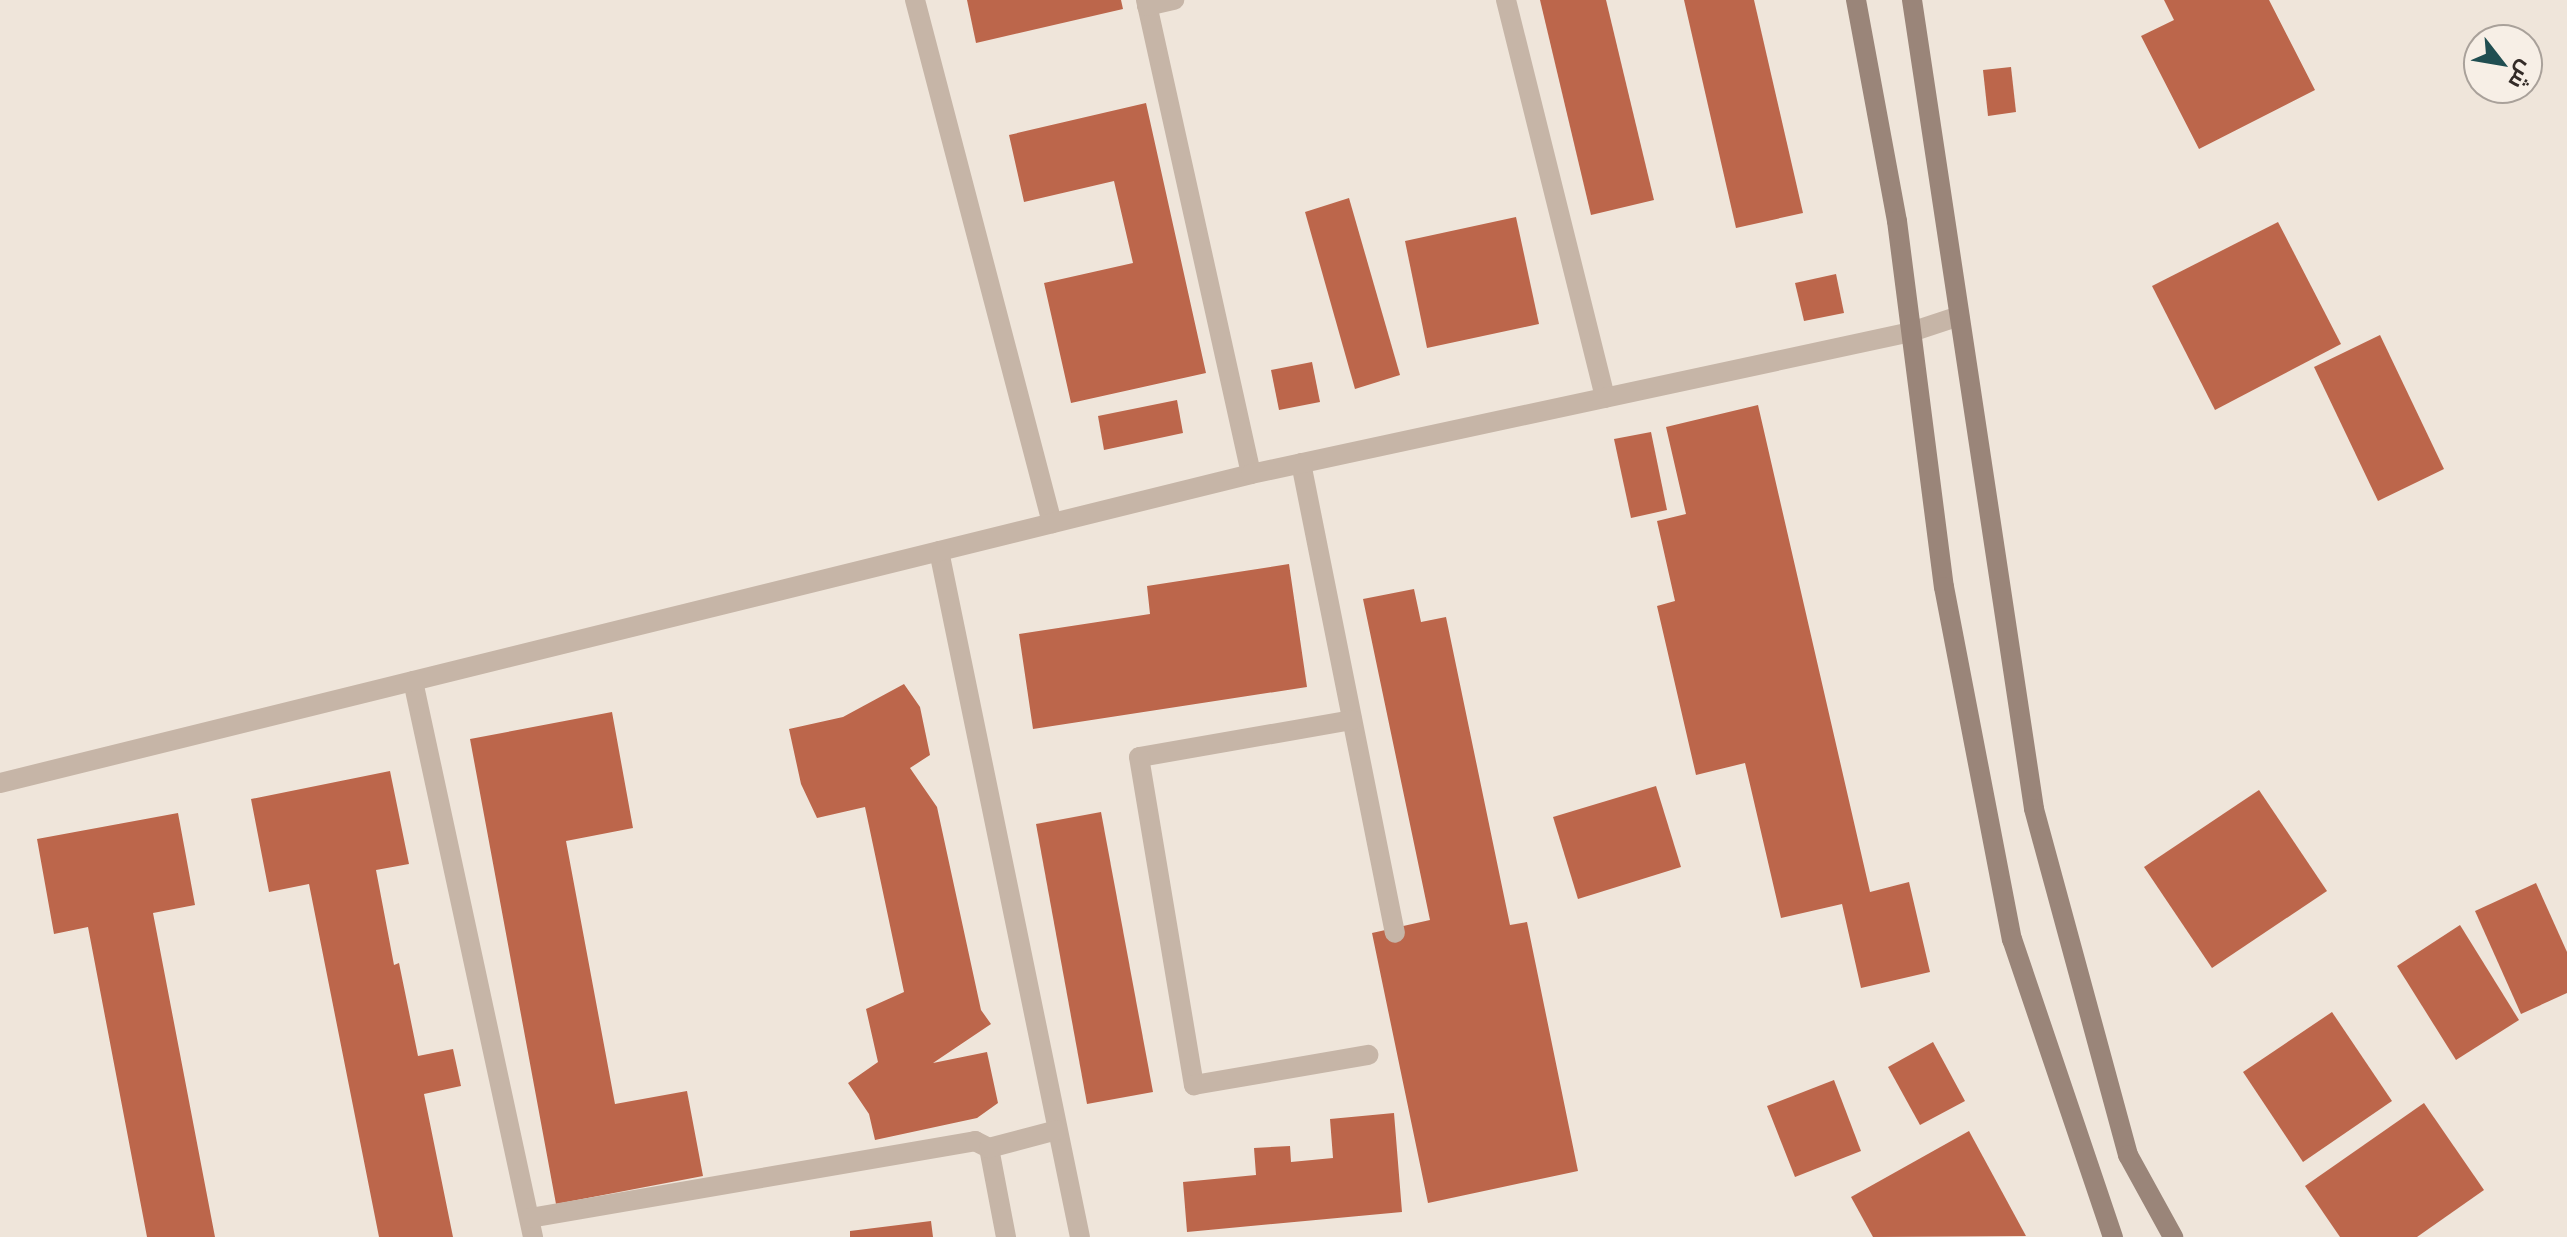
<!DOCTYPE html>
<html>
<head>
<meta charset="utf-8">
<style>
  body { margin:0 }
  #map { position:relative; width:2567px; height:1237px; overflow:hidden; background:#efe5da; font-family:Lato,Cairo,sans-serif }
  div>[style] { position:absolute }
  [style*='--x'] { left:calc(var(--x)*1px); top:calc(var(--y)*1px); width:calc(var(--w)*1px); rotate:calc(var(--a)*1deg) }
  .building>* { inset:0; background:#bc664b }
  .minor>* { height:20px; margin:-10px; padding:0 10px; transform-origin:10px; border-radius:10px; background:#c6b5a7 }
  .secondary>* { height:20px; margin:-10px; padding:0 10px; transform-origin:10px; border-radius:10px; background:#9a8579 }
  span { translate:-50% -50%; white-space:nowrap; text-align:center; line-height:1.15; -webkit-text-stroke:8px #f7efe6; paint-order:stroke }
  .north { position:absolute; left:2463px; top:24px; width:80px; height:80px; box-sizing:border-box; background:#f7efe6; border:2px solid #a9a19a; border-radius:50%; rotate:121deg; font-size:22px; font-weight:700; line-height:32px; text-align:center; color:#332b27 }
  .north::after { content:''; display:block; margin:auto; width:28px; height:36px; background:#204e51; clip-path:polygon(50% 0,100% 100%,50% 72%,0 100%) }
</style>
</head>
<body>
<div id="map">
  <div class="building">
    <div style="clip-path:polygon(967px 0,1121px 0,1123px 9px,976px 43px)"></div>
    <div style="clip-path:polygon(1540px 0,1606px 0,1654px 200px,1591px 215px)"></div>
    <div style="clip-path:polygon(1684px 0,1754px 0,1803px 213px,1736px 228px)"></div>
    <div style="clip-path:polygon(2164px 0,2269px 0,2315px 90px,2199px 149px,2141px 36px,2174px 20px)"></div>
    <div style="clip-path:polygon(2011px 67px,2016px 112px,1988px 116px,1983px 70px)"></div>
    <div style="clip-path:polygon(1146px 103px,1206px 373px,1071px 403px,1044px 283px,1133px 263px,1114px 181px,1024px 202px,1009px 135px)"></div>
    <div style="clip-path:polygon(1349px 198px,1400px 375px,1355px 389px,1305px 212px)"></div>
    <div style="clip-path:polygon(1516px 217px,1539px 324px,1427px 348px,1405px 241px)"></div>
    <div style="clip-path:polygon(2278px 222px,2341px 344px,2215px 410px,2152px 286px)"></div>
    <div style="clip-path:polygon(1836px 274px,1844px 313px,1804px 321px,1795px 283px)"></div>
    <div style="clip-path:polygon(2380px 335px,2444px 469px,2378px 501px,2314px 367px)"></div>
    <div style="clip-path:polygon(1312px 362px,1320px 402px,1279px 410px,1271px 370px)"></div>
    <div style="clip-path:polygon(1177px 400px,1183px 433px,1104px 450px,1098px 416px)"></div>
    <div style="clip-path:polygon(1758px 405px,1870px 892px,1909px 882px,1930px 972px,1861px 988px,1842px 904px,1781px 918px,1745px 763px,1696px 775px,1657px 606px,1675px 601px,1657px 521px,1686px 514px,1666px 427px)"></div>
    <div style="clip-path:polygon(1651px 432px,1667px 510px,1631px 518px,1614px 439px)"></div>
    <div style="clip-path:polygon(1289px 564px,1307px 687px,1033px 729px,1019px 634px,1150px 614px,1147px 586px)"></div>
    <div style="clip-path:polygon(1414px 589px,1421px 622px,1446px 617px,1510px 925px,1527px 922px,1578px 1171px,1428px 1203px,1372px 933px,1430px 920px,1363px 599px)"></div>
    <div style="clip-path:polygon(904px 684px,920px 707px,930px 755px,910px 768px,937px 807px,981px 1010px,991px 1024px,933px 1063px,987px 1052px,998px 1103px,977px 1118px,875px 1140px,869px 1114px,848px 1083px,878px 1062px,866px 1009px,904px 992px,865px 807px,817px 818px,801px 784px,789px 729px,843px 717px)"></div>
    <div style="clip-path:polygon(612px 712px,633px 828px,566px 841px,615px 1104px,687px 1091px,703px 1176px,556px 1204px,470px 739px)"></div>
    <div style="clip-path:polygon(390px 771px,409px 864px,376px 870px,394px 965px,399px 963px,418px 1056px,453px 1049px,461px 1086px,424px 1094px,453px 1237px,379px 1237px,309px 884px,269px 892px,251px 799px)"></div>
    <div style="clip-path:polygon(1656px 786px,1681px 867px,1578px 899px,1553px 817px)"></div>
    <div style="clip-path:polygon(2259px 790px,2327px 891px,2212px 968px,2144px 867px)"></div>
    <div style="clip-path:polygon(1101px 812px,1153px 1092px,1087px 1104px,1036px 824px)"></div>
    <div style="clip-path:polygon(178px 813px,195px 905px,153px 913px,215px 1237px,147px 1237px,88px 927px,54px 934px,37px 839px)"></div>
    <div style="clip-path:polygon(2536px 883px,2567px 952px,2567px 993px,2521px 1014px,2475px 911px)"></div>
    <div style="clip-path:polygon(2460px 925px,2519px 1020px,2456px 1060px,2397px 966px)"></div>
    <div style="clip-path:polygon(2332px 1012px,2392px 1101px,2303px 1162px,2243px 1072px)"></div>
    <div style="clip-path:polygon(1933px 1042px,1965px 1101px,1920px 1125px,1888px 1067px)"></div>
    <div style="clip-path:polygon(1834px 1080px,1861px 1151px,1795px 1177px,1767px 1106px)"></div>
    <div style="clip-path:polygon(2424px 1103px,2484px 1190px,2417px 1237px,2340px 1237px,2305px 1186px)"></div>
    <div style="clip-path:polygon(1394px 1113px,1402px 1212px,1187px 1232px,1183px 1182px,1256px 1175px,1254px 1148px,1290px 1146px,1291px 1162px,1333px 1158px,1330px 1119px)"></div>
    <div style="clip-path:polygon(1969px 1131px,2026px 1236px,1873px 1237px,1851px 1197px)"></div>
    <div style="clip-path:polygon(931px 1221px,933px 1237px,850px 1237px,850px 1231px)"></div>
  </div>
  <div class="minor">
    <div style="--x:915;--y:0;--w:541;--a:75.32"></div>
    <div style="--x:1146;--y:0;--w:485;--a:77.5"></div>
    <div style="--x:1506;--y:0;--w:410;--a:76"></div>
    <div style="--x:1147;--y:6;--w:28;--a:-13"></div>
    <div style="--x:1301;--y:463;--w:479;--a:78.7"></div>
    <div style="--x:939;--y:551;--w:700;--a:78.39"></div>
    <div style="--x:413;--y:681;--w:569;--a:77.82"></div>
    <div style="--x:1352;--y:720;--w:216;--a:170.1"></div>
    <div style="--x:1139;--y:757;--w:333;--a:80.5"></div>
    <div style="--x:1194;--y:1085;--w:177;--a:-9.8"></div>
    <div style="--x:0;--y:783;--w:1289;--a:-13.87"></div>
    <div style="--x:1251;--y:474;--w:675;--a:-12.14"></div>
    <div style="--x:1911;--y:332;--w:51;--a:-18.4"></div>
    <div style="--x:989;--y:1148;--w:91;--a:79.2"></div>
    <div style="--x:530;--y:1218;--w:452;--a:-9.8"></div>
    <div style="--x:975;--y:1141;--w:16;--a:27"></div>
    <div style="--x:989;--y:1148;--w:70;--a:-14.8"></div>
  </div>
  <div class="secondary">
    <div style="--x:1856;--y:0;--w:225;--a:79.5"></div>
    <div style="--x:1897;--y:221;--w:369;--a:82.7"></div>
    <div style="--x:1944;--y:587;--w:359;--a:79.1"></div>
    <div style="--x:2012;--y:939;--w:315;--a:71.3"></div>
    <div style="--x:1912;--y:0;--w:818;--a:81.42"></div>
    <div style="--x:2034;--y:809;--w:359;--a:74.8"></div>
    <div style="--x:2128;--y:1155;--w:94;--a:61.2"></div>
  </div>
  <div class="north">ش</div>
</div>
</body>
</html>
